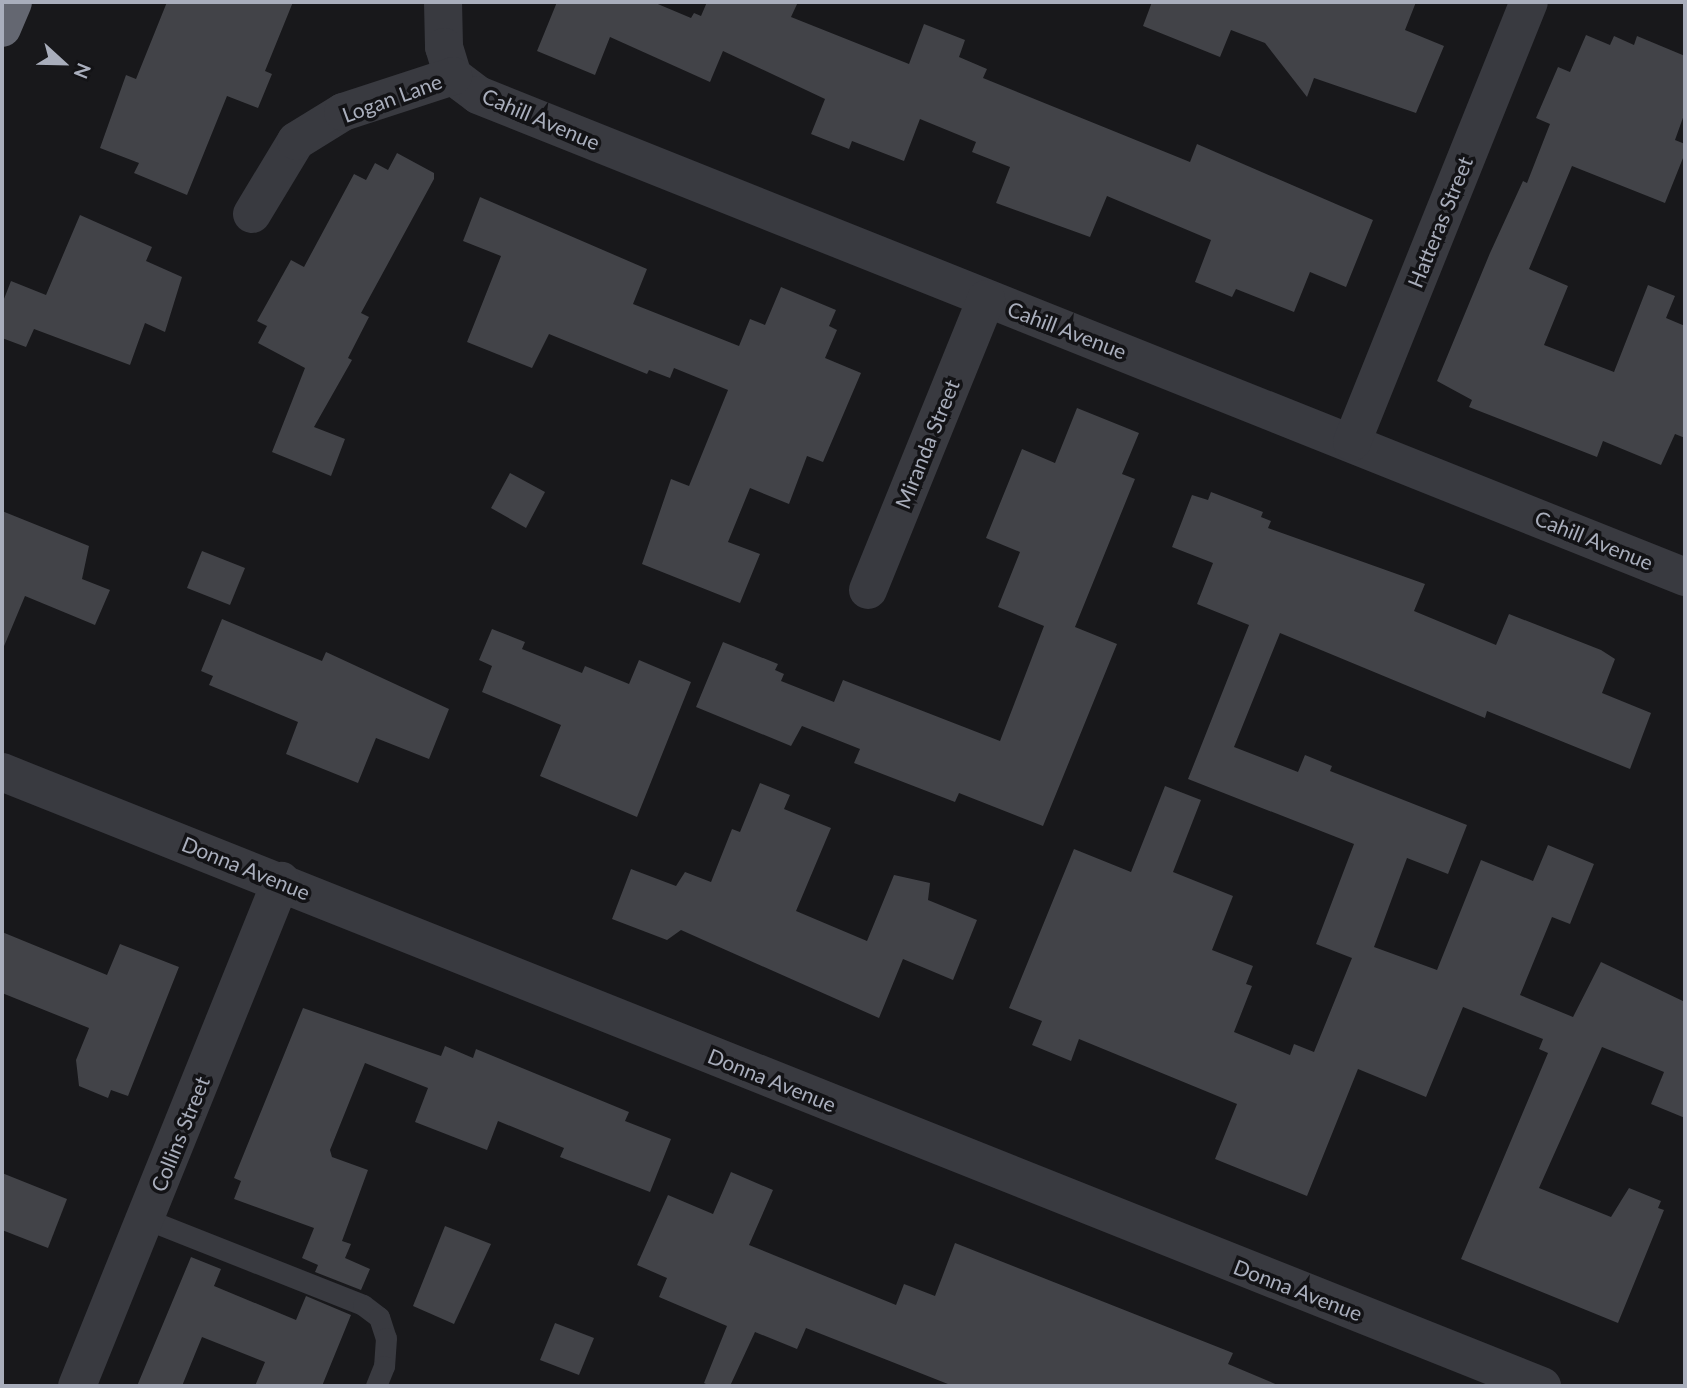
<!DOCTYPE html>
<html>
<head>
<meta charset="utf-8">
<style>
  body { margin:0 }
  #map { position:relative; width:1687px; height:1388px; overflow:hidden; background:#18181b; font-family:Lato,sans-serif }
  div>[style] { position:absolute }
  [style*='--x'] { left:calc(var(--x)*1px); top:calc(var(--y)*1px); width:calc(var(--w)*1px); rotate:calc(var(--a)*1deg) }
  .building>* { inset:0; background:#424348 }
  .lane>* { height:21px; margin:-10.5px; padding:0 10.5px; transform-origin:10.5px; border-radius:10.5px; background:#393a40 }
  .street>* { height:38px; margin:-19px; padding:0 19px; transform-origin:19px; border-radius:19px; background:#393a40 }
  .highway>* { height:38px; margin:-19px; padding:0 19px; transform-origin:19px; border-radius:19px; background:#646771 }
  span { translate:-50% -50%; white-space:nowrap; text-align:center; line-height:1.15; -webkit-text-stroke:7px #131316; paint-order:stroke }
  .street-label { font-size:21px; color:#a9aebc }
  .frame { position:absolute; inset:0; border:4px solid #a9aebc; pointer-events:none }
  .north { position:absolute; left:28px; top:28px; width:70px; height:70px; -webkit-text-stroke:5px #131316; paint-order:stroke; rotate:112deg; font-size:19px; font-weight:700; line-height:28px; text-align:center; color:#a9aebc }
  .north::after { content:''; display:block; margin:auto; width:24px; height:32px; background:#a9aebc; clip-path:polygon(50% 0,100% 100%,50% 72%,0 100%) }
</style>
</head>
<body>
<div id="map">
  <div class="building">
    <div style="clip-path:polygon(167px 2px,293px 2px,265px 71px,272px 74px,258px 108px,227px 96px,187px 195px,134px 173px,139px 163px,100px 148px,126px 75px,136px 79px)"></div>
    <div style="clip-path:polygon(557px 2px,653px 2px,691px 18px,694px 13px,701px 16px,707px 2px,798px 2px,791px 17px,909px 64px,924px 24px,965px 40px,959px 57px,987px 69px,983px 78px,1190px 162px,1197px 144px,1373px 220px,1346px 287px,1310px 272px,1294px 312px,1236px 289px,1232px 297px,1195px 282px,1211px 240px,1107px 196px,1090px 237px,996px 203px,1010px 167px,972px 152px,976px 142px,920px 119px,904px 161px,852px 141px,849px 149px,811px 134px,825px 99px,723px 51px,710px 82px,610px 37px,595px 75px,537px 51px)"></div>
    <div style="clip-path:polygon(1152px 2px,1416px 2px,1405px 30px,1444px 46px,1416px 113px,1314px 78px,1307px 97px,1265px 43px,1231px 30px,1220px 57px,1143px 26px)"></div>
    <div style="clip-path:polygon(1586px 35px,1610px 45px,1614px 36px,1634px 45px,1637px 36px,1685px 56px,1685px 112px,1675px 140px,1685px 144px,1685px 153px,1665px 203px,1572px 166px,1529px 269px,1568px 286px,1544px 345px,1614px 372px,1648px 285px,1675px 296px,1666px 318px,1685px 326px,1685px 438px,1675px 434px,1661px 465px,1603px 441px,1597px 457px,1469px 407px,1472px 400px,1437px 381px,1490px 253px,1523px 181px,1527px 183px,1550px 124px,1536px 118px,1558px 67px,1570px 72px)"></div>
    <div style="clip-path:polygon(397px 153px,434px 173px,434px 179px,361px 313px,369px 317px,348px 358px,352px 360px,314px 427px,345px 439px,331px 476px,272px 452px,305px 368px,258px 343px,267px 326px,257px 321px,291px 260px,304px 267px,354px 174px,366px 180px,375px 163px,388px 170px)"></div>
    <div style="clip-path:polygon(480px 197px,647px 269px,633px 304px,739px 346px,750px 319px,765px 325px,781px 287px,836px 310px,829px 326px,837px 330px,825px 358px,861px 373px,823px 462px,807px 456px,789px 504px,750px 488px,728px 542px,760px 554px,740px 603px,642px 564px,671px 479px,689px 486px,728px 390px,674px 368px,670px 378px,649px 370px,647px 374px,549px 334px,532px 368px,467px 342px,501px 256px,463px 241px)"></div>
    <div style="clip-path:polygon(80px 215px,152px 247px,146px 261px,182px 277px,165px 332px,145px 323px,130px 365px,34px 329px,26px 347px,2px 338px,2px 304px,11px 281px,46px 295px)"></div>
    <div style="clip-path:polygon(1077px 408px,1139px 433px,1122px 474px,1135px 479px,1075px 627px,1117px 644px,1043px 826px,959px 793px,955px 802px,854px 763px,860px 749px,802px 726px,791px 746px,696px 707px,723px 642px,778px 664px,775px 670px,784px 674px,781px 681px,834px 702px,843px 680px,1000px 741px,1044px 626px,998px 607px,1020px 552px,986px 538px,1022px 449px,1055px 463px)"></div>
    <div style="clip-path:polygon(510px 473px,545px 492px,526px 528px,491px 508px)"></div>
    <div style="clip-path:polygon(1211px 492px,1263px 512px,1261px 517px,1271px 521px,1268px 528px,1425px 584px,1414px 611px,1496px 645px,1509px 614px,1601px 650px,1615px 659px,1602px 693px,1651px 713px,1630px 769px,1487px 711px,1485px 718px,1280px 633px,1234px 747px,1298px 772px,1305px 755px,1332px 766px,1330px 771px,1467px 825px,1448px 874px,1407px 858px,1374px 947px,1437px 970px,1481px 860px,1533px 881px,1548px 845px,1594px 864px,1570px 924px,1552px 917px,1520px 995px,1573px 1017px,1601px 962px,1685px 1002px,1685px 1118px,1651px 1104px,1664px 1072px,1602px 1047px,1539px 1188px,1611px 1217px,1629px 1188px,1661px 1201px,1658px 1208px,1664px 1210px,1618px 1323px,1461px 1259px,1548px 1053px,1539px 1049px,1543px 1039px,1463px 1007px,1426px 1097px,1358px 1069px,1307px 1196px,1215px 1159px,1237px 1104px,1079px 1039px,1071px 1061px,1032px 1045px,1042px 1021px,1009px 1008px,1074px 849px,1131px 872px,1165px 786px,1201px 800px,1173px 872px,1233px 896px,1212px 950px,1253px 966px,1246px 984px,1252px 986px,1234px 1032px,1290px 1055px,1294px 1044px,1314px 1052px,1352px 958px,1316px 944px,1354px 844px,1188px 779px,1249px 625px,1197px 604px,1213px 563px,1172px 547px,1192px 495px,1208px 500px)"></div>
    <div style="clip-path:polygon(2px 511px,89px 546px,82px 579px,110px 590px,95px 625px,25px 596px,2px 651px)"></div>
    <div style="clip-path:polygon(202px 551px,245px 568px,230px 605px,187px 588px)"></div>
    <div style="clip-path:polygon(222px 619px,322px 661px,326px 652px,449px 709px,429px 759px,376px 738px,358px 783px,286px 754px,298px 722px,209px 685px,213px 676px,201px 671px)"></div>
    <div style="clip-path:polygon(492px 629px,525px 642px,522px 649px,582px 673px,585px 666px,629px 684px,639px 660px,691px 682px,637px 817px,540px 776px,561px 725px,482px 692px,492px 666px,479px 660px)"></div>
    <div style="clip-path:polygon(760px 783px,790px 795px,784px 809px,831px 828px,796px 911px,867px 941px,894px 875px,930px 883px,928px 900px,977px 920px,953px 980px,903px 959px,879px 1018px,681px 930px,667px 940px,612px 919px,631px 869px,676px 886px,685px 872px,711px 882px,732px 829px,740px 832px)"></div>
    <div style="clip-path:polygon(2px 932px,107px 975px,120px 944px,179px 967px,128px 1096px,111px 1090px,108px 1098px,79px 1086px,76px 1060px,89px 1028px,2px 993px)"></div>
    <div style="clip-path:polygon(303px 1008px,441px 1056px,445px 1046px,473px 1058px,476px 1049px,629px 1112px,625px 1121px,671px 1139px,650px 1192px,560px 1157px,564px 1148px,498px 1121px,487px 1150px,415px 1122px,428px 1088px,365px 1063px,330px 1150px,332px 1157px,368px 1170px,342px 1241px,351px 1244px,345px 1258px,370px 1269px,361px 1290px,315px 1272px,318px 1265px,302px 1258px,314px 1228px,234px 1199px,241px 1181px,234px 1178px)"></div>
    <div style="clip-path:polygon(731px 1172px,773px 1190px,749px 1245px,896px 1305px,904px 1284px,935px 1296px,955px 1243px,1233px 1353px,1228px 1364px,1280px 1386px,953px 1386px,806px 1328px,797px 1349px,755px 1332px,730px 1386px,710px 1386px,704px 1383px,727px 1326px,659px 1297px,667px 1278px,637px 1265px,668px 1195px,713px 1214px)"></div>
    <div style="clip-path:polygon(2px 1173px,67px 1199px,48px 1248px,2px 1230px)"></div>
    <div style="clip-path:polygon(445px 1226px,491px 1244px,454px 1324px,413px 1306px)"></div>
    <div style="clip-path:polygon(191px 1257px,221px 1269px,214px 1286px,296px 1320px,306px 1296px,351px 1315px,322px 1386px,255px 1386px,265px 1362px,202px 1337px,182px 1386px,137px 1386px)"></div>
    <div style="clip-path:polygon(555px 1323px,594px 1338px,579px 1375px,540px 1360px)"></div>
  </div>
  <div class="lane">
    <div style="--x:146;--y:1219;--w:233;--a:21.6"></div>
    <div style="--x:363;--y:1305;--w:20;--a:37"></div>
    <div style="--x:379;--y:1317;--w:22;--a:72"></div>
    <div style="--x:386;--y:1338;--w:28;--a:94"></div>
    <div style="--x:384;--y:1366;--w:22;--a:112"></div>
  </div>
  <div class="street">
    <div style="--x:443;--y:2;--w:45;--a:88.7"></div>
    <div style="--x:444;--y:47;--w:30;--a:73"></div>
    <div style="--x:453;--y:76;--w:31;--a:37"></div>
    <div style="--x:478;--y:95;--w:1300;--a:21.77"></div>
    <div style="--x:252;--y:214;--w:85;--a:-58.9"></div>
    <div style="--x:296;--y:141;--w:55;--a:-31.7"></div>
    <div style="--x:343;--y:112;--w:116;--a:-18.1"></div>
    <div style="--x:1352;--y:442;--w:474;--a:-68.1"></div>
    <div style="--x:868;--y:590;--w:314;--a:-67.9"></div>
    <div style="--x:2;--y:772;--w:1658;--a:21.74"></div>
    <div style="--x:77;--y:1386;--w:545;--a:-68"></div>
  </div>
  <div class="highway">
    <div style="--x:2;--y:28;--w:28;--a:-67"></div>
  </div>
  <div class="street-label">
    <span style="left:392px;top:98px;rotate:-20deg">Logan Lane</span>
    <span style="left:541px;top:119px;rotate:23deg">Cahill Avenue</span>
    <span style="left:1440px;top:222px;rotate:-68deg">Hatteras Street</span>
    <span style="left:1067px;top:330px;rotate:21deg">Cahill Avenue</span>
    <span style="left:927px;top:444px;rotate:-68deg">Miranda Street</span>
    <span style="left:1594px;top:540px;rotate:22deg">Cahill Avenue</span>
    <span style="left:246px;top:868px;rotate:22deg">Donna Avenue</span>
    <span style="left:772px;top:1080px;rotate:22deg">Donna Avenue</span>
    <span style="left:180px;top:1134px;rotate:-68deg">Collins Street</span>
    <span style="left:1298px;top:1290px;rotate:21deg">Donna Avenue</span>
  </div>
  <div class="frame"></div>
  <div class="north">N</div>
</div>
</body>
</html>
